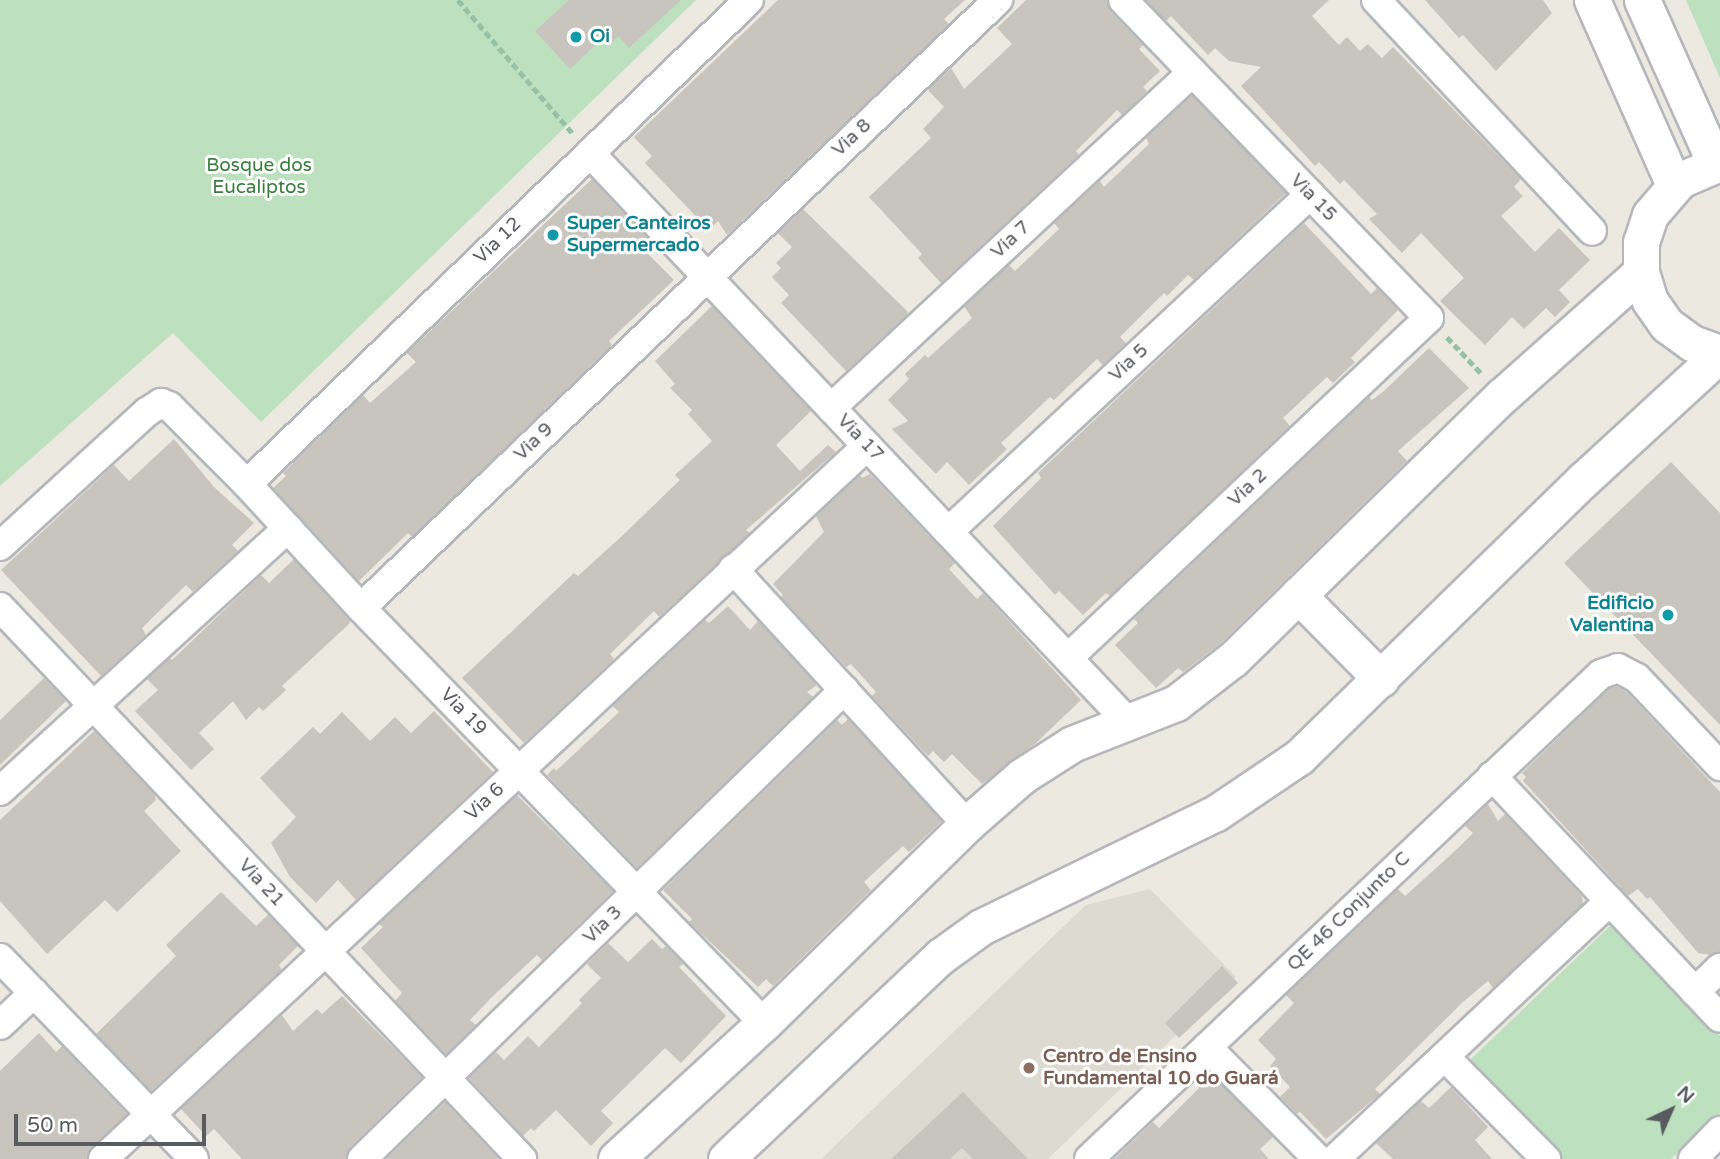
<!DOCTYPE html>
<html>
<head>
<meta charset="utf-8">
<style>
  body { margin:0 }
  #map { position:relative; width:1720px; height:1159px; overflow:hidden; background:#ebe9e0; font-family:"Varela Round",sans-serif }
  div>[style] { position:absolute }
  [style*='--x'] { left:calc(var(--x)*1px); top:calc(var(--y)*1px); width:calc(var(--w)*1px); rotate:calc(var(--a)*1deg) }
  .education>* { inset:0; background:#dddad1 }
  .green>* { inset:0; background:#bde1be }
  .building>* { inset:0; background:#c8c5bf }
  .path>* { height:4.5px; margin-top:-2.25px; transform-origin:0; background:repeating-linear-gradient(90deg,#97c1a4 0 7px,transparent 0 10.5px) }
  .roads { filter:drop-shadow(2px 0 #b5b7bc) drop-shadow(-2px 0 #b5b7bc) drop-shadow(0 2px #b5b7bc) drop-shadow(0 -2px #b5b7bc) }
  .minor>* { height:28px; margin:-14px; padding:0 14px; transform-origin:14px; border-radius:14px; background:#fff }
  .tertiary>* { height:35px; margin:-17.5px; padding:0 17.5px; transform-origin:17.5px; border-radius:17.5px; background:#fff }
  .dots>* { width:19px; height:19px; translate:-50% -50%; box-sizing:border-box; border:4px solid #fff; border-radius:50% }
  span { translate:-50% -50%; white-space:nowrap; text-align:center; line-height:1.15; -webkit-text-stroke:6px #fff; paint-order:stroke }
  .culture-label { font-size:19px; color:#0d838f; font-weight:700 }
  .left { translate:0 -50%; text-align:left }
  .right { translate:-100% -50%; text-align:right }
  .street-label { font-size:19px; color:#585b60 }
  .park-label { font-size:19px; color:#397e3e }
  .education-label { font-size:19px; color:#785e54; font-weight:700 }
  .north { position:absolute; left:1636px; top:1075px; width:70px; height:70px; -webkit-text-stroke:5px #fff; paint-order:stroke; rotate:44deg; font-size:19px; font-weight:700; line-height:28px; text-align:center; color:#585b60 }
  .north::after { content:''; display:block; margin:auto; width:24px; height:32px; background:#585b60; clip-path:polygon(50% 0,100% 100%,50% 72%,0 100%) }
  .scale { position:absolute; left:14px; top:1114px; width:192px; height:32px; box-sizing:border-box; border:4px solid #585b60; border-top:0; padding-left:9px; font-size:21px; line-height:24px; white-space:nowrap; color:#585b60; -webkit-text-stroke:5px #fff; paint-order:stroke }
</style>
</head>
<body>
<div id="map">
  <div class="education">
    <div style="clip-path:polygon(1150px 889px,1236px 977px,1048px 1159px,821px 1159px,1086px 905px)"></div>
  </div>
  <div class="green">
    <div style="clip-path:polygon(0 0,696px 0,261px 422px,173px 333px,0 486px)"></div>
    <div style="clip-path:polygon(1686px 0,1720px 0,1720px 78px)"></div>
    <div style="clip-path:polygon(1613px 923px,1720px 1036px,1720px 1113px,1671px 1159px,1560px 1159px,1468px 1062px)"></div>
  </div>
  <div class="building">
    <div style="clip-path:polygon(569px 0,681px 0,629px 48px,618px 36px,607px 47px,601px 40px,570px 69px,535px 31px)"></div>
    <div style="clip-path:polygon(778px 0,965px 0,944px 19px,949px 24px,727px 235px,718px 221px,709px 230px,645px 163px,652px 156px,634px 137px)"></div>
    <div style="clip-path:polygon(1026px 0,1107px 0,1111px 12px,1143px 45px,1139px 49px,1160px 71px,1143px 87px,1147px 91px,1122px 115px,1117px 110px,1076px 151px,1079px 155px,941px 283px,918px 258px,922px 254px,869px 197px,931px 138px,923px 129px,944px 107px,928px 90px,951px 68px,964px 89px,1012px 44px,997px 28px)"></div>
    <div style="clip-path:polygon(1146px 0,1329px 0,1312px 16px,1339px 45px,1347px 37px,1360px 51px,1368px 44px,1382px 58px,1393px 47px,1521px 179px,1514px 187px,1523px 196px,1501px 216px,1535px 252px,1559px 228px,1590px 260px,1559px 290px,1570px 302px,1555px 317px,1546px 308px,1524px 329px,1512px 317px,1485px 345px,1440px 301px,1464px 278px,1421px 233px,1402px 253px,1369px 219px,1377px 214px,1344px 180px,1340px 184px,1319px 162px,1315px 166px,1241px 86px,1261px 67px,1229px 61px,1215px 48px,1208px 55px,1171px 16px,1166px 21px)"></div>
    <div style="clip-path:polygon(1425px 0,1543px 0,1552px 13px,1496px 71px,1463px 35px,1459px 38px)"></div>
    <div style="clip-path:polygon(1192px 95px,1286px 193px,1194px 280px,1188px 275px,1167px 296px,1164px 293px,1120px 337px,1126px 343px,1103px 365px,1097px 359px,1054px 400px,1050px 397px,1001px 443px,1007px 449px,969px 485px,947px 462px,936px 474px,892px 429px,908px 421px,888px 400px,909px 379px,905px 374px,925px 355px,928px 358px,972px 318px,964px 306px,1009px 265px,1015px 271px,1059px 229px,1054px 223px,1100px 181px,1104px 187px,1149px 144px,1146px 138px)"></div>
    <div style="clip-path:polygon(592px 179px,649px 240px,642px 248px,674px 280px,609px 341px,612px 345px,412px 537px,408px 533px,359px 581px,273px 488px,286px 476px,283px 473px,363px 395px,370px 403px,416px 362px,407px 353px)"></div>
    <div style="clip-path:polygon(803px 209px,907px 311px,908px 314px,846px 371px,781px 303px,789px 295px,772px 277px,781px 268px,776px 263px,792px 247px,778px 233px)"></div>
    <div style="clip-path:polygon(1304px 223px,1371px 294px,1377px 288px,1398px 310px,1351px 358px,1355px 362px,1333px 383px,1327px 377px,1283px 418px,1290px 426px,1110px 596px,1106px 593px,1083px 615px,1059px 591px,1055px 595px,993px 526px,1041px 478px,1038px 473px)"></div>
    <div style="clip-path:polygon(712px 306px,811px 411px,776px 445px,800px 471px,828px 445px,836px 452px,746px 530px,750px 533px,659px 617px,654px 611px,610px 654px,614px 659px,524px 743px,462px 678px,574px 573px,578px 576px,623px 535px,680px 480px,675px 475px,712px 441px,688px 414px,692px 410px,670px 388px,675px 384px,655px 361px)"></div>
    <div style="clip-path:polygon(1429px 348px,1469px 388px,1398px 451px,1407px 461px,1220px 644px,1183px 672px,1178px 668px,1156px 688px,1115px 645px,1138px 623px,1134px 619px,1369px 397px,1372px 400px,1384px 391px)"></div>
    <div style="clip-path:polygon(174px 439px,215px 488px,254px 523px,232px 545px,238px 551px,193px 592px,186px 585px,142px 628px,146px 635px,101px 676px,1px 570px,114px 465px,129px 481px)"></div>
    <div style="clip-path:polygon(1671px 462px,1720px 513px,1720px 725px,1564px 563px)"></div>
    <div style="clip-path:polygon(870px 474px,955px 563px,949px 569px,977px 599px,983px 593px,1081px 700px,1036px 743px,982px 784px,952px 754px,944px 762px,933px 751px,928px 756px,872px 696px,876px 692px,851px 664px,846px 667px,781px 597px,783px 595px,773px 584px,824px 532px,816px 516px,860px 475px,862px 478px)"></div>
    <div style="clip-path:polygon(294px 559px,350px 621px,349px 624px,282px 686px,286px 690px,263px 711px,259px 707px,246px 720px,233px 701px,199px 733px,214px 749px,191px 770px,135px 711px,158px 690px,147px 679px,170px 658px,172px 660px,261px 575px,269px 583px)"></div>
    <div style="clip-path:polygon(728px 606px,750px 630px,758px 621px,817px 685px,807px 692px,813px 697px,637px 868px,547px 775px,554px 768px,556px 771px,619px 712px,613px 706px,705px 620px,709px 623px)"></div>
    <div style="clip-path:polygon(44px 678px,66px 701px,0 765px,0 720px)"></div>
    <div style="clip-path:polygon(1617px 686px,1628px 693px,1720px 792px,1720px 952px,1710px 955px,1698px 953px,1650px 897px,1647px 899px,1638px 889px,1628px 896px,1523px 781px,1526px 777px,1522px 773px,1610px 688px)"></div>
    <div style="clip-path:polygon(434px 711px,493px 772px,356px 900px,338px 880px,316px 903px,290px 877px,271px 843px,296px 817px,260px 778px,313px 727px,320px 734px,342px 712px,370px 741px,395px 717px,411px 733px)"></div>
    <div style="clip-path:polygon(848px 719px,942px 821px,909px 852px,903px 846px,864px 882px,871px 890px,773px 986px,766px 979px,758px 987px,689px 922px,692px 919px,663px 890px,837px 720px,842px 725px)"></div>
    <div style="clip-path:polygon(94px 731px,154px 794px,156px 800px,144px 811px,181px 851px,117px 912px,105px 900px,47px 954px,0 901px,0 820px)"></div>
    <div style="clip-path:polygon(517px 795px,613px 891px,542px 960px,537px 955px,492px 997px,470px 1020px,476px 1025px,446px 1054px,395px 1001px,402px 993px,361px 948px,383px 927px,379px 924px)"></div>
    <div style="clip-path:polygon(1488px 804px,1498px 821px,1505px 814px,1582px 896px,1583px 904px,1493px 988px,1488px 981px,1463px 1002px,1375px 1089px,1380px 1094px,1326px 1139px,1300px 1112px,1297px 1114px,1280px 1097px,1290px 1087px,1270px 1066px,1276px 1059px,1258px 1040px,1294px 1003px,1286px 995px,1398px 889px,1405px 896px,1455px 851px,1473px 833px,1465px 826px)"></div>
    <div style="clip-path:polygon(221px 892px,256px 926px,268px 915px,298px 946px,279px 965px,282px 970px,151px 1091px,96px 1034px,176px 956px,166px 945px)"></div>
    <div style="clip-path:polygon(652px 939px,662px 949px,666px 946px,683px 964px,679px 967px,726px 1016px,681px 1063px,665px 1048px,601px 1111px,613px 1123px,591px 1146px,556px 1110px,534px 1131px,531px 1128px,523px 1136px,469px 1078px,496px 1052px,504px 1060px,528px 1036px,539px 1047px,582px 1003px,579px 1000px,601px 978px,587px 964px,608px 943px,628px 962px)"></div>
    <div style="clip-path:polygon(1222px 966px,1238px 983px,1179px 1038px,1165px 1023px)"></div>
    <div style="clip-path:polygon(342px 996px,422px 1077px,350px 1147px,346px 1159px,242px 1159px,214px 1129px,206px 1136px,181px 1109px,282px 1015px,293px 1031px,317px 1009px,322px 1014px)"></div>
    <div style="clip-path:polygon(39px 1033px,56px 1052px,62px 1046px,127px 1114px,92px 1147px,87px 1159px,0 1159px,0 1071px)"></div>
    <div style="clip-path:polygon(1207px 1070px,1273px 1137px,1260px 1149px,1269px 1159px,1114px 1159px,1153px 1122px,1159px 1128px,1199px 1088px,1194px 1082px)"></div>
    <div style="clip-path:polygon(1451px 1087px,1488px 1127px,1475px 1140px,1492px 1159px,1393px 1159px,1376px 1143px,1421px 1101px,1429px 1108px)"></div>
    <div style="clip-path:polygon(963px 1092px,1028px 1159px,973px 1159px,962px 1148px,950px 1159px,891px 1159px)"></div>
    <div style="clip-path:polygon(445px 1102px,499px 1159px,386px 1159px)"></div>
  </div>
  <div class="path">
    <div style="--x:458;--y:0;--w:178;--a:49.3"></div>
    <div style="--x:1447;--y:337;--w:51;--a:46.6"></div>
  </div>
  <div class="roads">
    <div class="minor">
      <div style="--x:1376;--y:0;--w:316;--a:46.9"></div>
      <div style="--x:590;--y:153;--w:784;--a:46.6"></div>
      <div style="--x:831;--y:408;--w:493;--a:-42.9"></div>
      <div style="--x:247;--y:484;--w:697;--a:-43.95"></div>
      <div style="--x:948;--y:532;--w:495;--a:-43"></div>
      <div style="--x:0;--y:546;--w:199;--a:-42.4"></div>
      <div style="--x:147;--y:412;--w:17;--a:-33"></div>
      <div style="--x:161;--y:403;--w:9;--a:21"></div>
      <div style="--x:169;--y:406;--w:110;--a:45"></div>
      <div style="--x:247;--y:484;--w:168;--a:47.4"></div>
      <div style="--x:361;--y:608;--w:578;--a:45.84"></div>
      <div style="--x:733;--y:569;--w:346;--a:47.5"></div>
      <div style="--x:0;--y:607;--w:760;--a:46.6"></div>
      <div style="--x:361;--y:608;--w:881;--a:-43.67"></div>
      <div style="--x:1068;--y:658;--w:496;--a:-43.3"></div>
      <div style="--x:1429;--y:318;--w:441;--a:-133.9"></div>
      <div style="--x:1492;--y:776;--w:332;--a:46.7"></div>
      <div style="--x:0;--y:791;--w:390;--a:-42.4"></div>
      <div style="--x:0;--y:958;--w:279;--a:46"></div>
      <div style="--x:1695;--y:992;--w:35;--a:-44"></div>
      <div style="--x:0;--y:1025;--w:47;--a:-43.3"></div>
      <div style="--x:1207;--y:1047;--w:158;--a:45.3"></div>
      <div style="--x:1445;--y:1057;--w:144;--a:45.3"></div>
      <div style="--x:103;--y:1159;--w:1045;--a:-43.02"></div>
      <div style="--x:362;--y:1159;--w:673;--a:-44.22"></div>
      <div style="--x:1089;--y:1159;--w:705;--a:-43.45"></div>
      <div style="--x:1601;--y:674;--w:18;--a:-19"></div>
      <div style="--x:1618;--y:668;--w:21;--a:28"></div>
      <div style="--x:1637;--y:678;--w:121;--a:46.7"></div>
      <div style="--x:1335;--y:1159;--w:377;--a:-43.2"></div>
      <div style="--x:1693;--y:1159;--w:39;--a:-46"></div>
    </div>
    <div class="tertiary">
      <div style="--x:1592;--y:0;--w:202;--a:66.1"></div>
      <div style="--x:1642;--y:0;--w:179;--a:65.9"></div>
      <div style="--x:1720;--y:163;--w:43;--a:157"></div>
      <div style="--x:1680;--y:180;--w:46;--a:130.6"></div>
      <div style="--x:1650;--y:215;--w:28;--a:108"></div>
      <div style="--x:1641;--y:242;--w:30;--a:90"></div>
      <div style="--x:1641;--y:272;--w:30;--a:73"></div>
      <div style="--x:1650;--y:301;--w:29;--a:55"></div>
      <div style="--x:1667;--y:325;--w:31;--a:36"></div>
      <div style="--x:1692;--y:343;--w:30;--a:20"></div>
      <div style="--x:1298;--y:595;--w:118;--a:45.3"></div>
      <div style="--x:616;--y:1159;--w:201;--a:-42.6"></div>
      <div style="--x:764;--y:1023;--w:284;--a:-44.4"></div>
      <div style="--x:967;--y:824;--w:73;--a:-41.1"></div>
      <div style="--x:1022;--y:776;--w:59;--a:-32.6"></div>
      <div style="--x:1072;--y:744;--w:112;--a:-21.5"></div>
      <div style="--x:1176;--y:703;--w:72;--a:-37.7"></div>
      <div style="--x:1233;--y:659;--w:376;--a:-44.4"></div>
      <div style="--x:1502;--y:396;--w:186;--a:-41.7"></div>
      <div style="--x:726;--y:1159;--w:296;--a:-43.4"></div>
      <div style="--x:941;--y:956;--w:49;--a:-35.9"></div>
      <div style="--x:981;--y:927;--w:261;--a:-25.9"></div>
      <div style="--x:1216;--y:813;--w:100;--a:-34"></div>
      <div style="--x:1299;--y:757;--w:397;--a:-44.3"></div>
      <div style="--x:1583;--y:480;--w:186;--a:-42.6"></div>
    </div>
  </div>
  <div class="dots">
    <div style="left:576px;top:37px;background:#0f9aa8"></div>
    <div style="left:553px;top:235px;background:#0f9aa8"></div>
    <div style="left:1668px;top:615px;background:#0f9aa8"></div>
    <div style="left:1029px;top:1068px;background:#8d6e63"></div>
  </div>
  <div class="culture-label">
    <span class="left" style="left:590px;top:37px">Oi</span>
    <span class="left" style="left:567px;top:235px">Super Canteiros<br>Supermercado</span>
    <span class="right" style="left:1654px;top:615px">Edificio<br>Valentina</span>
  </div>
  <div class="street-label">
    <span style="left:852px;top:138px;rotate:-43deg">Via 8</span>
    <span style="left:1313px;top:198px;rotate:46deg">Via 15</span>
    <span style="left:1011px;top:240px;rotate:-43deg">Via 7</span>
    <span style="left:498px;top:241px;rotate:-44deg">Via 12</span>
    <span style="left:1129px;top:363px;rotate:-43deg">Via 5</span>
    <span style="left:860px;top:438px;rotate:46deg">Via 17</span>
    <span style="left:534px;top:442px;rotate:-44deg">Via 9</span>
    <span style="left:1248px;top:488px;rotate:-43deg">Via 2</span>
    <span style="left:463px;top:712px;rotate:46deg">Via 19</span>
    <span style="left:485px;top:802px;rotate:-43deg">Via 6</span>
    <span style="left:261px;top:883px;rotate:47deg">Via 21</span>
    <span style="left:1349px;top:912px;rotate:-44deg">QE 46 Conjunto C</span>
    <span style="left:603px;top:925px;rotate:-44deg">Via 3</span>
  </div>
  <div class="park-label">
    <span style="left:259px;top:177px">Bosque dos<br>Eucaliptos</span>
  </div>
  <div class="education-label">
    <span class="left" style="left:1043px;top:1068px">Centro de Ensino<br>Fundamental 10 do Guará</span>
  </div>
  <div class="north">N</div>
  <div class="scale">50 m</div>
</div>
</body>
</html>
